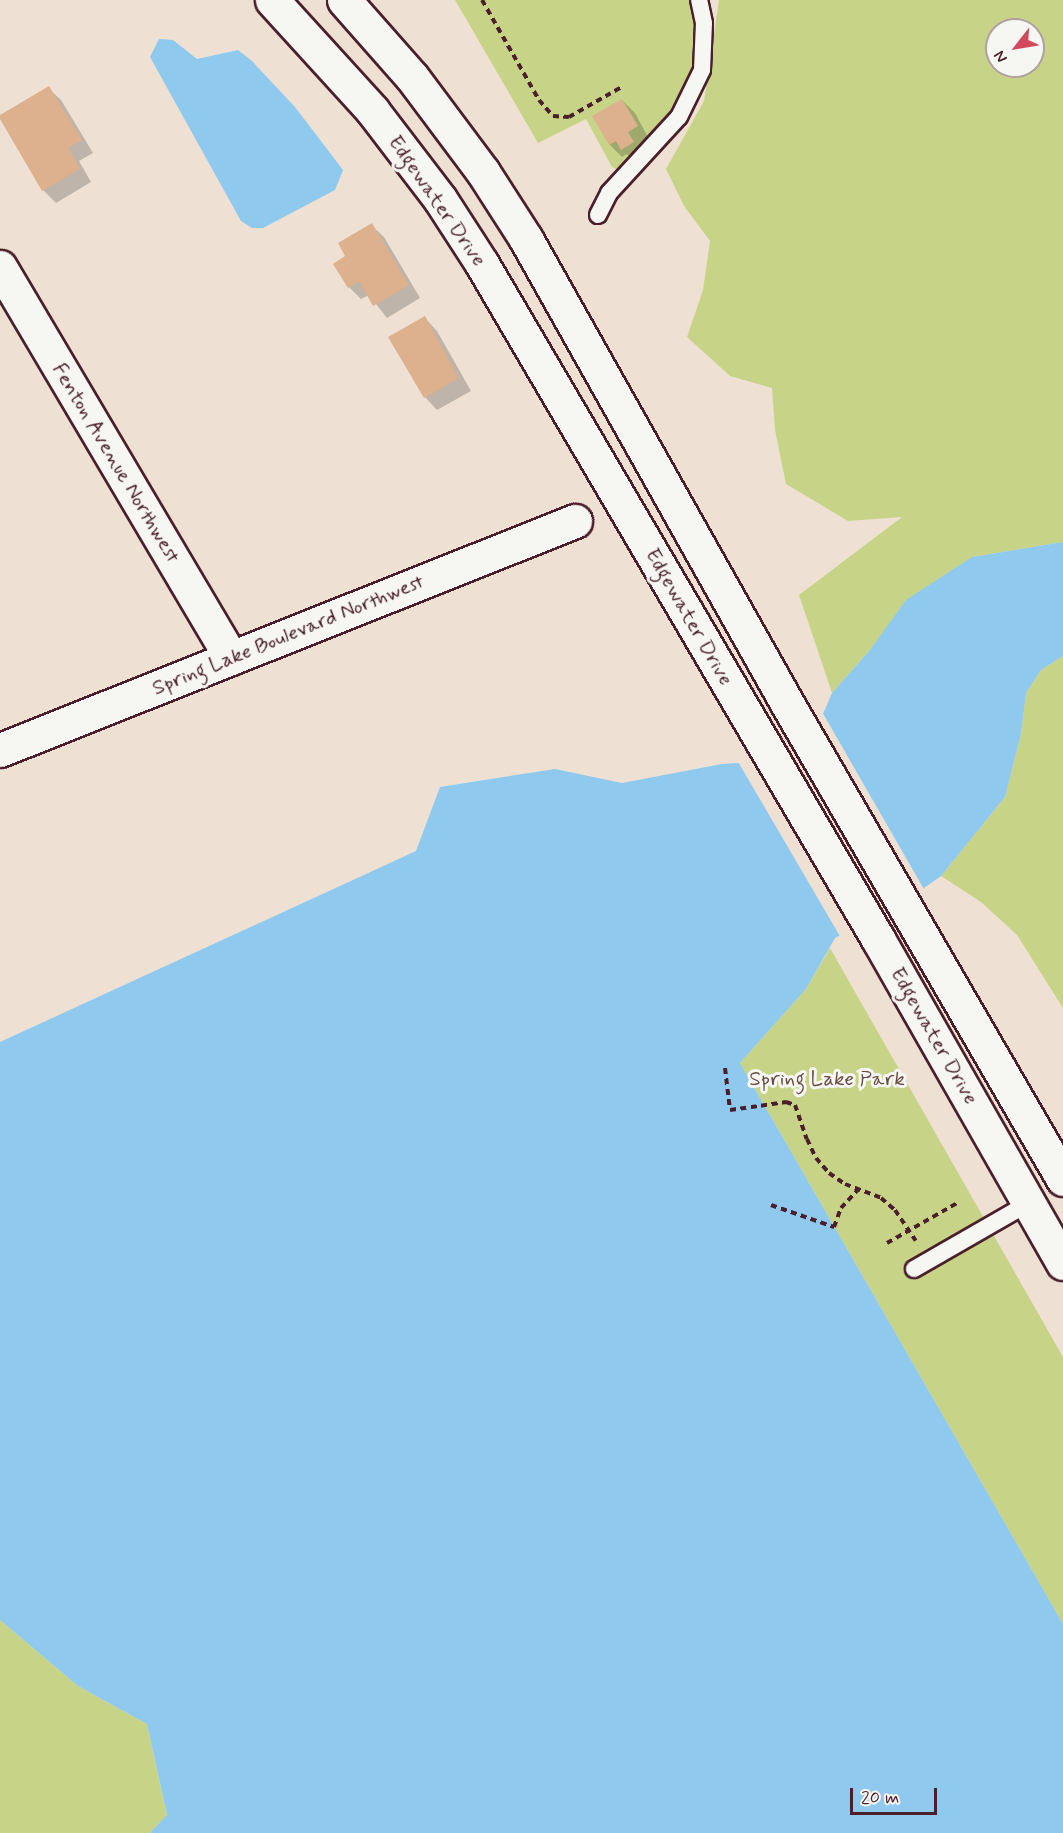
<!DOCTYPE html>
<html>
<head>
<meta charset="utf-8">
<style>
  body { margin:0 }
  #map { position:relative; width:1063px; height:1833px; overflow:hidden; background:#eee1d4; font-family:Mynerve,sans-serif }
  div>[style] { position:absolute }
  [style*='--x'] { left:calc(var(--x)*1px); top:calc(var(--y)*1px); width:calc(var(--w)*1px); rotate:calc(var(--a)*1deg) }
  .green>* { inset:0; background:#c7d488 }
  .water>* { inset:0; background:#8fc9ee }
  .pier>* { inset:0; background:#eee1d4 }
  .shadow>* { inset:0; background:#0003 }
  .building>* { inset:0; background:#ddb08e }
  .path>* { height:4px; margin-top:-2px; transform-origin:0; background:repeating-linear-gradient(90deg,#4a1f2b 0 6px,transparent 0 10.5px) }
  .roads { filter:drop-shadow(2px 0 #4a1f2b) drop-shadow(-2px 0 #4a1f2b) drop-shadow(0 2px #4a1f2b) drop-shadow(0 -2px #4a1f2b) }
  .lane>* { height:16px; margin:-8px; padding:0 8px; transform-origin:8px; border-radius:8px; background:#f6f6f2 }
  .street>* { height:33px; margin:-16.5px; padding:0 16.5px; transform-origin:16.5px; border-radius:16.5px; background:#f6f6f2 }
  .secondary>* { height:33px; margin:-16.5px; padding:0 16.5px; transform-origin:16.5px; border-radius:16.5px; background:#f6f6f2 }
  span { translate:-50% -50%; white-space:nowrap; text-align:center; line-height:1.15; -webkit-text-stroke:6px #f6f6f2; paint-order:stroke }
  .street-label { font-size:21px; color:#4a1f2b }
  .park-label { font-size:21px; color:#694c42 }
  .north { position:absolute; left:985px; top:18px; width:60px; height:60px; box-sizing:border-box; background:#f6f6f2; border:2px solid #b1a0a2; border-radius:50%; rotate:239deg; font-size:16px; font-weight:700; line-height:24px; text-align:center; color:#4a1f2b }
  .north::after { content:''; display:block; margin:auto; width:21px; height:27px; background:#d1495b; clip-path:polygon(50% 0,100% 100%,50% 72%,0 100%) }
  .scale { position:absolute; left:850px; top:1788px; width:87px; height:27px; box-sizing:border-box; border:3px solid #4a1f2b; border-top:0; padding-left:8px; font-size:18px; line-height:21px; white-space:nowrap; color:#4a1f2b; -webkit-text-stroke:4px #f6f6f2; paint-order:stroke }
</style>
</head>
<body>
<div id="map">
  <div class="green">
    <div style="clip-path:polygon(455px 0,699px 0,702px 70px,679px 117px,627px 174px,612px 167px,586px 119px,538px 143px)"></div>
    <div style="clip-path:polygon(evenodd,719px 0,1063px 0,1063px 542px,972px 557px,870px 650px,832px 693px,799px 595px,902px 517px,848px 521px,786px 484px,775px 430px,772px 388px,730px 376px,687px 337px,703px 290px,710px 241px,684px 206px,666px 169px,704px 101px,719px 0,997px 30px,1033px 30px,1033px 66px,997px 66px,997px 30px)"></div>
    <div style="clip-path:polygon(1063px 656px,1063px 1008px,1017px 935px,981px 902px,941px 876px,1005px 797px,1021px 734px,1026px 693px,1041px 670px)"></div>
    <div style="clip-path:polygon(830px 948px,1063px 1357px,1063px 1624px,740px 1063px,806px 989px)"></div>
    <div style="clip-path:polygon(0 1620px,78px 1686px,147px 1724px,167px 1816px,150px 1833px,0 1833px)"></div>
  </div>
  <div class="water">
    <div style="clip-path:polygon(159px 39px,173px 40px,197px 59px,238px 50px,252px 61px,295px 107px,343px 170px,335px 190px,263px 228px,252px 228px,241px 221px,150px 57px)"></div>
    <div style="clip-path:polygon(1063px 542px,1063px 656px,1041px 670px,1026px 693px,1021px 734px,1005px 797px,941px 876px,914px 895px,835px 938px,806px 989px,740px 1063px,1063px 1624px,1063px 1833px,150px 1833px,167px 1815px,147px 1724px,78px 1686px,0 1620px,0 1042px,416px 851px,440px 787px,555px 769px,622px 783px,722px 764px,754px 762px,813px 737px,832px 693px,870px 650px,906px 600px,972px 557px)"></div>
  </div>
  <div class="pier">
    <div style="clip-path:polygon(821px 710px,925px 891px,841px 938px,737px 760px,753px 759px,811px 734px)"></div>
  </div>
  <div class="shadow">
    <div style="clip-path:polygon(48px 88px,61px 100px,93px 153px,79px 161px,91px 182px,56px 203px,43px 190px)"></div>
    <div style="clip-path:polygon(622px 100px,635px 113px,649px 139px,639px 145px,645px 155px,634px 162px,627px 154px,622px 157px,610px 145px,594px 116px)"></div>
    <div style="clip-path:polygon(371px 225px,384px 237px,420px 298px,387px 318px,369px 295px,361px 299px,349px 287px,347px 257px)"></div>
    <div style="clip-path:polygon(425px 318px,437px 331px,471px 391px,437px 410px,425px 397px)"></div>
  </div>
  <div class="building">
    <div style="clip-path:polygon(49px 86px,82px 140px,68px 148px,80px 169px,42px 191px,0 119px,0 115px)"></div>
    <div style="clip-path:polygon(622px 99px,638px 126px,628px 132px,634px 142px,621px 150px,616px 141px,609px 145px,592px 116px)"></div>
    <div style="clip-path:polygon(372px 223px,409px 285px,373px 306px,359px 281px,348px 288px,333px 264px,345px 256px,338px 243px)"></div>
    <div style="clip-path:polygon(425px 316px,459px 378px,424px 398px,388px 337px)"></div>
  </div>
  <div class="path">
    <div style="--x:482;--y:0;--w:115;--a:60.3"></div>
    <div style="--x:539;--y:100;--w:21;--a:49"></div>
    <div style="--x:553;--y:116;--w:16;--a:4"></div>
    <div style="--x:569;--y:117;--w:59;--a:-29.6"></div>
    <div style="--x:725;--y:1068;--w:42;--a:83.2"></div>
    <div style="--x:730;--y:1110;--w:57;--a:-8.1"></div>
    <div style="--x:786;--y:1102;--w:9;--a:18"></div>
    <div style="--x:795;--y:1105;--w:36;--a:71"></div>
    <div style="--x:807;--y:1139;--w:21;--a:65"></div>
    <div style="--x:816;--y:1158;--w:20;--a:49"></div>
    <div style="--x:829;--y:1173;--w:19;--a:35"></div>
    <div style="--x:845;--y:1184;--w:39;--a:21"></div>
    <div style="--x:881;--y:1198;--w:18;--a:41"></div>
    <div style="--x:895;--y:1210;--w:37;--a:56"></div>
    <div style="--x:771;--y:1205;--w:67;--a:19.2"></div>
    <div style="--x:834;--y:1227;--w:20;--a:-70"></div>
    <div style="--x:841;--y:1208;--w:26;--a:-47"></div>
    <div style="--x:887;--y:1243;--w:81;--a:-29.7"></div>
  </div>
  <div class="roads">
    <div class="lane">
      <div style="--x:598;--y:215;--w:25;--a:-63"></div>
      <div style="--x:609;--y:193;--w:103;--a:-47.4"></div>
      <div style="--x:679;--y:117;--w:52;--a:-63.9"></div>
      <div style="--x:702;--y:70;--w:47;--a:-87.6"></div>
      <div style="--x:704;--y:23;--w:24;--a:-102"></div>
      <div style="--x:914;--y:1269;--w:133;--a:-29.9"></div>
    </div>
    <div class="street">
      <div style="--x:0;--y:267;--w:454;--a:59.4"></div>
      <div style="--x:0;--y:750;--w:619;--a:-21.72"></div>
    </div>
    <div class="secondary">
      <div style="--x:272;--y:0;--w:149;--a:47.7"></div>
      <div style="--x:372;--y:110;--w:112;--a:52.6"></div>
      <div style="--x:440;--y:199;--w:77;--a:57.1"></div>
      <div style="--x:482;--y:264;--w:783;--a:59.6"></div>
      <div style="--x:878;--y:939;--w:373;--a:60.3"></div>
      <div style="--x:344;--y:0;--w:103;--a:48.6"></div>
      <div style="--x:412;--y:77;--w:119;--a:53.2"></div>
      <div style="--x:483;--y:172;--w:80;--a:57.3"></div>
      <div style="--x:526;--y:239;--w:535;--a:60.65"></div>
      <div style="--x:788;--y:705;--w:548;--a:59.88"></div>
    </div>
  </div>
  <div class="street-label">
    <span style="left:437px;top:201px;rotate:55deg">Edgewater Drive</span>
    <span style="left:116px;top:463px;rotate:59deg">Fenton Avenue Northwest</span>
    <span style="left:689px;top:617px;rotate:60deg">Edgewater Drive</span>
    <span style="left:288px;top:635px;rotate:-22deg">Spring Lake Boulevard Northwest</span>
    <span style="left:934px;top:1036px;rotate:60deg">Edgewater Drive</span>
  </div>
  <div class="park-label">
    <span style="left:827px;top:1079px">Spring Lake Park</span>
  </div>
  <div class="north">N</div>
  <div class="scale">20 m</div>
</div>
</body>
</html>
